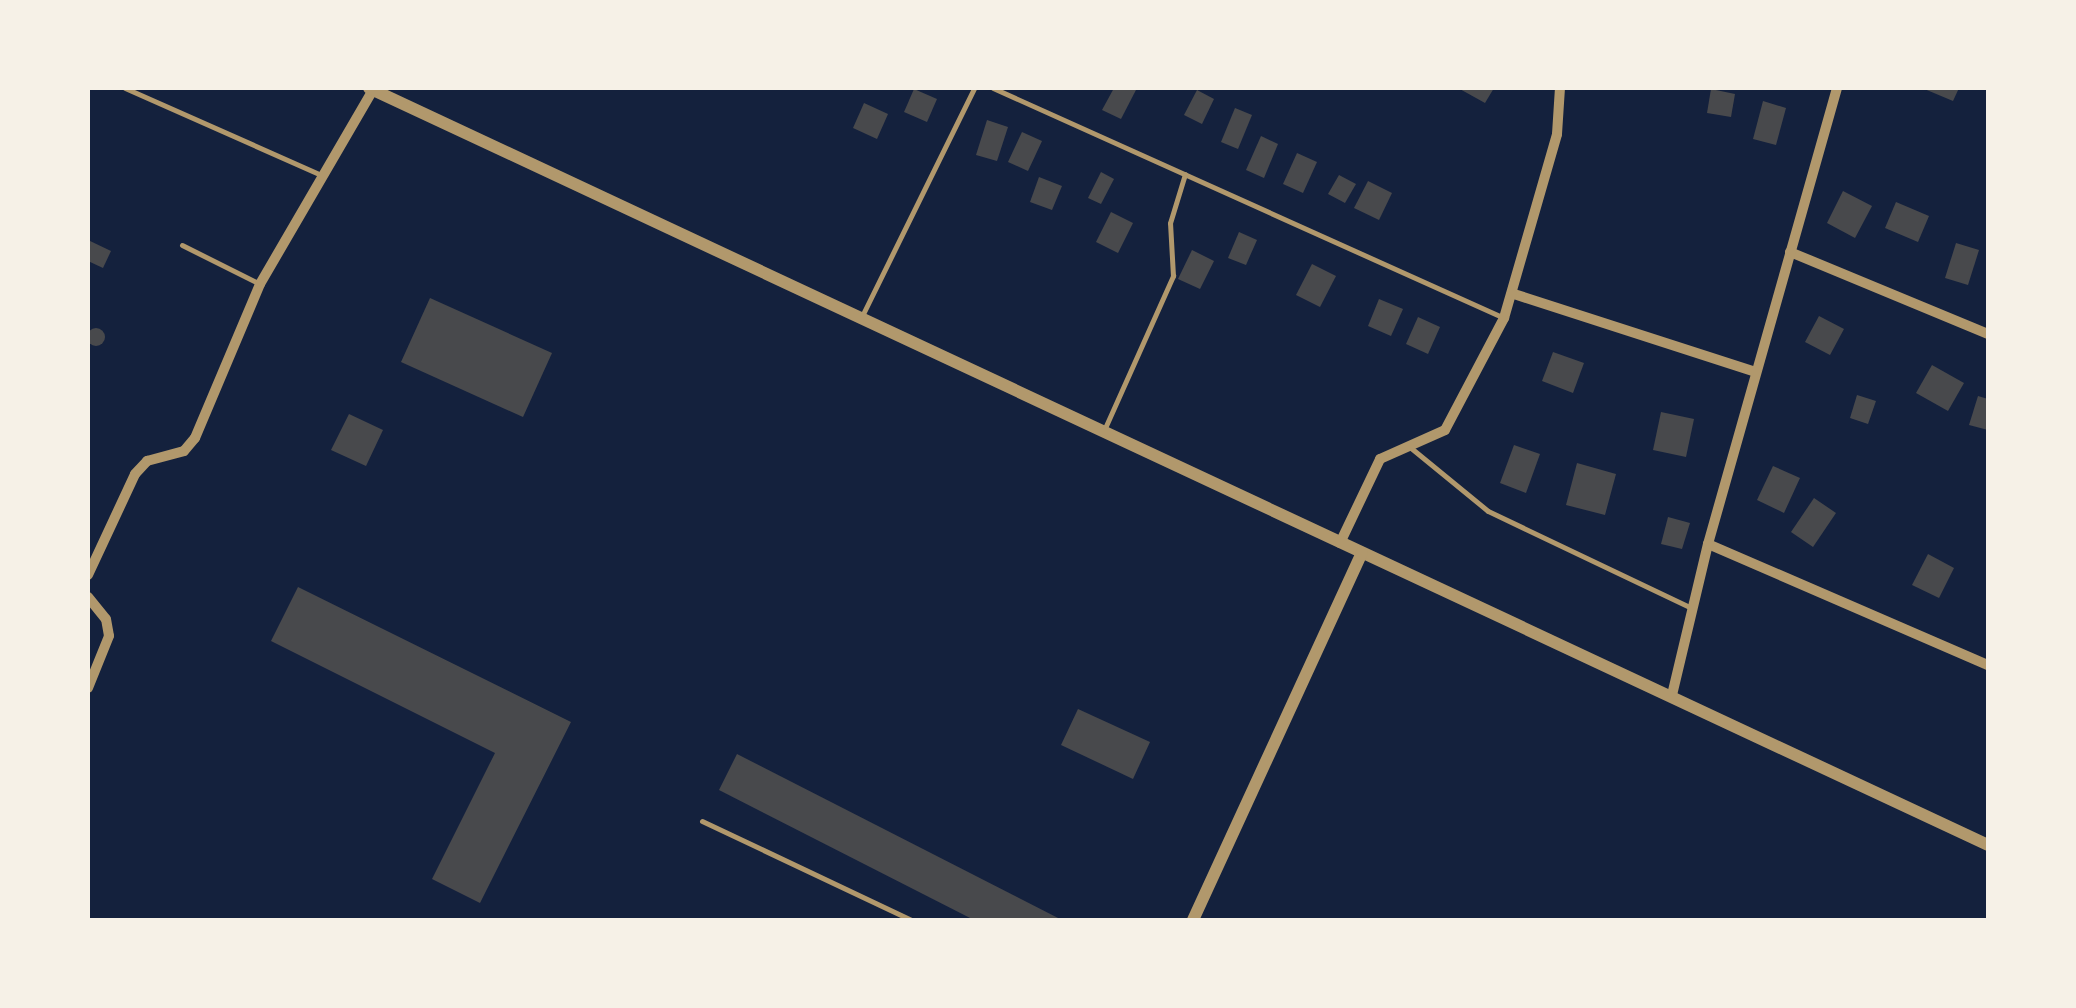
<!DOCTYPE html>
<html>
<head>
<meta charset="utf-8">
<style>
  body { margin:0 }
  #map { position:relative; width:2076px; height:1008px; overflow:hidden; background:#14213d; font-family:"Roboto Condensed",sans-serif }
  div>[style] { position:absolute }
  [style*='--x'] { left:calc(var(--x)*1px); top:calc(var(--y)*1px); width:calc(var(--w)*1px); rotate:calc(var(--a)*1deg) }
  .building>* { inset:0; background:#48494c }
  .round { border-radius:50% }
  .service>* { height:5px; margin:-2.5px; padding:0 2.5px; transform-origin:2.5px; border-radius:2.5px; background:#b1986c }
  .minor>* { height:10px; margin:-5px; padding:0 5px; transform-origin:5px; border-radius:5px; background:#b1986c }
  .tertiary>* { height:12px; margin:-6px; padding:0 6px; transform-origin:6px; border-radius:6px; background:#b1986c }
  span { translate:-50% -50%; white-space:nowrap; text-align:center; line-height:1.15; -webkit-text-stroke:10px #f6f1e7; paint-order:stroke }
  .frame { position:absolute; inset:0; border:90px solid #f6f1e7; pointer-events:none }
</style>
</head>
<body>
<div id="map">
  <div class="building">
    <div style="clip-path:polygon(1114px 88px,1137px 88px,1121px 119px,1102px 110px)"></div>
    <div style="clip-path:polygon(1458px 88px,1494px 88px,1485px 103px)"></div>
    <div style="clip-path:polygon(1922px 88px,1959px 88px,1953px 101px)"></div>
    <div style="clip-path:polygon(914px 89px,937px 99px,927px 122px,904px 112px)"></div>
    <div style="clip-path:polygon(1711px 89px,1735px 94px,1731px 117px,1707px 113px)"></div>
    <div style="clip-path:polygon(1197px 90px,1214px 99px,1202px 124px,1184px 115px)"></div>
    <div style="clip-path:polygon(1763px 101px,1786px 108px,1776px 145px,1753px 139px)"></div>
    <div style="clip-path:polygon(864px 103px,888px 114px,877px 139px,853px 128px)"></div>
    <div style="clip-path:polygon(1235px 108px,1252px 115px,1238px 149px,1221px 142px)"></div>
    <div style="clip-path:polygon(987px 120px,1008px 127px,997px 161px,976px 155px)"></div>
    <div style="clip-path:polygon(1022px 132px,1042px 141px,1028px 171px,1008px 162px)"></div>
    <div style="clip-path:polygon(1261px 136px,1278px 144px,1264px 178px,1246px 170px)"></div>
    <div style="clip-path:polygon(1297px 153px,1317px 162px,1303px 193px,1283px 184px)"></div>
    <div style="clip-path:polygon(1101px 172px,1114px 179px,1101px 204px,1088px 198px)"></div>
    <div style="clip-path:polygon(1339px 175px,1356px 184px,1345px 203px,1328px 194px)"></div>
    <div style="clip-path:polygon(1039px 177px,1062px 186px,1052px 210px,1030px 202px)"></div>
    <div style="clip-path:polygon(1368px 181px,1392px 193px,1379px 220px,1354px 208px)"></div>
    <div style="clip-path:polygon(1843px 191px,1872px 206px,1855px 238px,1827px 223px)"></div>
    <div style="clip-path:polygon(1896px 202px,1929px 216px,1918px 242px,1885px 228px)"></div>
    <div style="clip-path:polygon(1111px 212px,1133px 223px,1118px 253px,1096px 242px)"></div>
    <div style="clip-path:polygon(1239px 232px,1257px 240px,1246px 265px,1228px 258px)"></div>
    <div style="clip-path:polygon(88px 240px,111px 251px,103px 268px,88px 261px)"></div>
    <div style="clip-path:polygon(1956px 243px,1979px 250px,1968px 285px,1945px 278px)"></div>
    <div style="clip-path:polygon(1192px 250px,1214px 261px,1200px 289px,1178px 279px)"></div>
    <div style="clip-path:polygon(1312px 264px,1336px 276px,1320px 307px,1296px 295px)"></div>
    <div style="clip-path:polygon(430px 298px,552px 353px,523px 417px,401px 362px)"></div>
    <div style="clip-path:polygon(1379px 299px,1403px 309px,1391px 336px,1368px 326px)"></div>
    <div style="clip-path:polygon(1819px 316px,1844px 329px,1830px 355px,1805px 342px)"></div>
    <div style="clip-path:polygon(1418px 317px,1440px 327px,1428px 354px,1406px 344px)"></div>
    <div class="round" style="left:87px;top:328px;width:18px;height:18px"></div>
    <div style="clip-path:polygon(1553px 352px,1584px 363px,1573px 393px,1542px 381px)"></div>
    <div style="clip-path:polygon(1932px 365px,1964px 383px,1948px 411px,1916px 393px)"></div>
    <div style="clip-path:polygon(1857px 395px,1876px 401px,1868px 424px,1850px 418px)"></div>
    <div style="clip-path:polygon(1978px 396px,1988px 399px,1988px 430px,1969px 425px)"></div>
    <div style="clip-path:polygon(1661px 412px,1694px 419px,1686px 457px,1653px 450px)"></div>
    <div style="clip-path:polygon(349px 414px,383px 430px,366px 466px,331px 450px)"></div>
    <div style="clip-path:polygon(1514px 445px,1540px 454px,1526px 493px,1500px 483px)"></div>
    <div style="clip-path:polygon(1577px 463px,1616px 474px,1605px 515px,1566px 505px)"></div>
    <div style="clip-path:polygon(1773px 466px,1800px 478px,1784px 513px,1757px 500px)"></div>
    <div style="clip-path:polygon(1814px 498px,1836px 513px,1813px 547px,1791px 532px)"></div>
    <div style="clip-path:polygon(1668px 517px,1690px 523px,1682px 549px,1661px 544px)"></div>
    <div style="clip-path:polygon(1928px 554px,1954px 568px,1939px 598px,1912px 585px)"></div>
    <div style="clip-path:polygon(298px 587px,571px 722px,480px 903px,432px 879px,495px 753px,271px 641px)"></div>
    <div style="clip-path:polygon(1078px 709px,1150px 742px,1133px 779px,1061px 745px)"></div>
    <div style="clip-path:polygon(737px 754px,1062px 920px,974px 920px,719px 790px)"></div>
  </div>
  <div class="service">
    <div style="--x:125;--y:88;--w:214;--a:23.9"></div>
    <div style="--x:993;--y:88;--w:560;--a:24.23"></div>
    <div style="--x:182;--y:245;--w:85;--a:26.6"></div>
    <div style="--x:861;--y:318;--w:256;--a:-63.8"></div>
    <div style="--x:1105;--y:428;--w:167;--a:-65.9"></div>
    <div style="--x:1173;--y:276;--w:53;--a:-93.2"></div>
    <div style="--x:1170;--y:223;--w:51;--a:-73"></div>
    <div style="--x:1411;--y:448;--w:99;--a:39.3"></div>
    <div style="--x:1488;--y:511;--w:225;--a:25.5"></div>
    <div style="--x:702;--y:821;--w:231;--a:25.3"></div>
  </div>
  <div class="minor">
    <div style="--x:1790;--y:252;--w:214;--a:22.5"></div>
    <div style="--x:1514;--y:294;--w:254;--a:17.9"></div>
    <div style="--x:1340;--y:543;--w:93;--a:-64.5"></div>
    <div style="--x:1380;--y:459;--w:71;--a:-24"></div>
    <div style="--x:1445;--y:430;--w:127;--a:-62.2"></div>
    <div style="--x:1504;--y:318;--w:191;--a:-73.9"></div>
    <div style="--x:1557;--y:134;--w:46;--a:-86.3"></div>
    <div style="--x:1708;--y:544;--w:305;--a:23.4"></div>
    <div style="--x:88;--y:575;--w:111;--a:-65"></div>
    <div style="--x:135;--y:474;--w:18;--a:-47"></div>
    <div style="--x:147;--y:461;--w:38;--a:-15"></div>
    <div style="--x:184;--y:451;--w:17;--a:-50"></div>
    <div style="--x:195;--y:438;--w:167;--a:-67.1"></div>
    <div style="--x:260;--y:284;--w:225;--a:-59.8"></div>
    <div style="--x:88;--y:597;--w:28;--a:51"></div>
    <div style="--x:106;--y:619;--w:17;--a:80"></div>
    <div style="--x:109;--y:636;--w:56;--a:112"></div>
    <div style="--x:1672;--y:695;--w:155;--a:-76.6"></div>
    <div style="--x:1708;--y:544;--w:474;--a:-74.2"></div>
  </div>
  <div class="tertiary">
    <div style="--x:369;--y:88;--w:1787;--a:25.06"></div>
    <div style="--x:1193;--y:920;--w:404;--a:-65.3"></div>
  </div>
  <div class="frame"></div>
</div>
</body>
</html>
